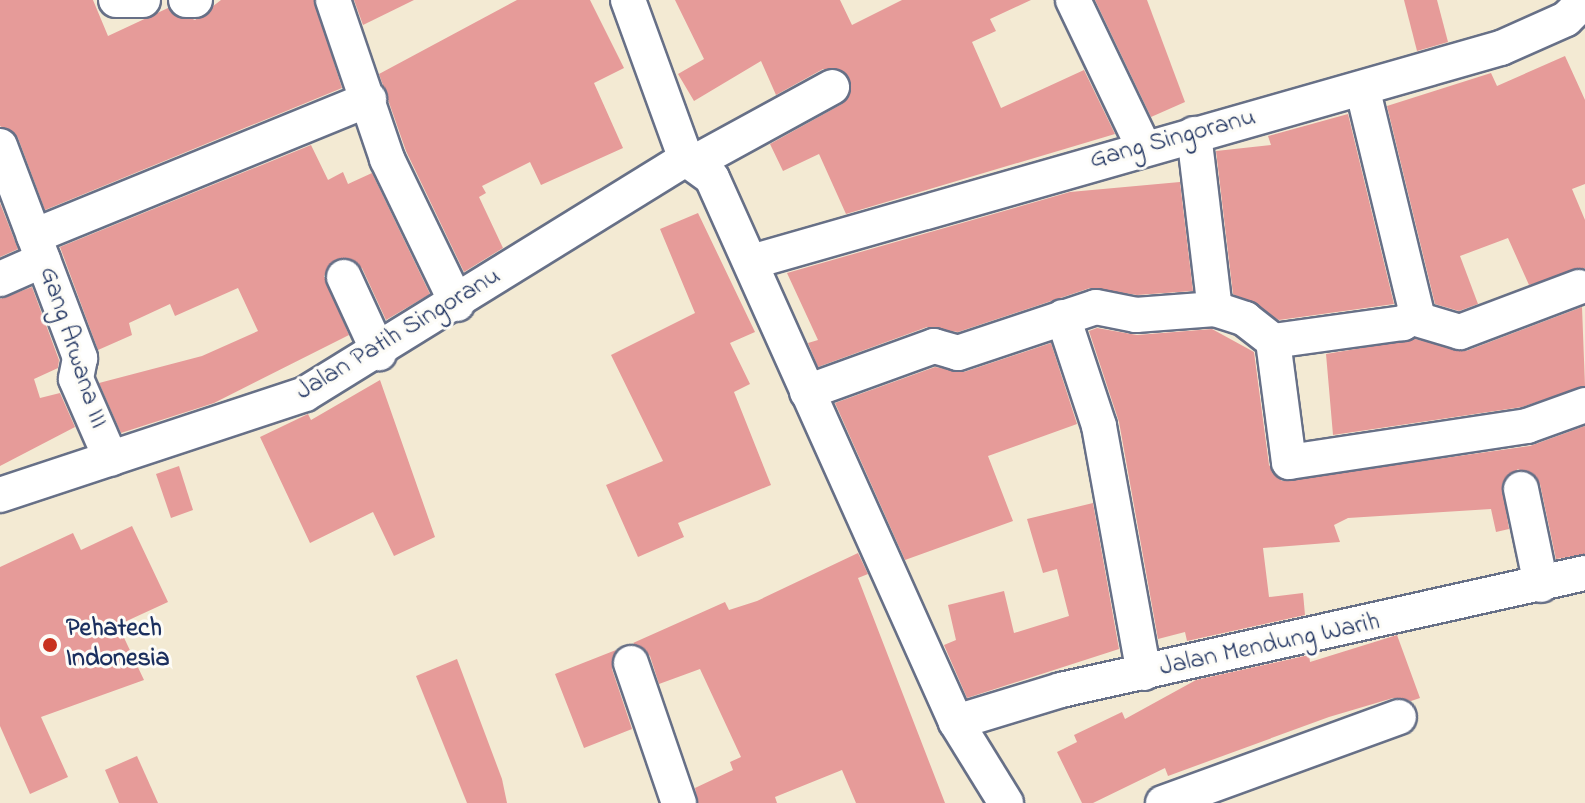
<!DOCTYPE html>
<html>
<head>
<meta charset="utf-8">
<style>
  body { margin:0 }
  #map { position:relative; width:1585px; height:803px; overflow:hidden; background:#f3ead3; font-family:"Indie Flower",sans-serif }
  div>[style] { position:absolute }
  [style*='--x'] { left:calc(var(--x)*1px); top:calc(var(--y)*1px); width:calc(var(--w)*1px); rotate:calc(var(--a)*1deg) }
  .building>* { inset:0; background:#e69b99 }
  .roads { filter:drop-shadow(2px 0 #677087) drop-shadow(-2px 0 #677087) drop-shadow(0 2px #677087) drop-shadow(0 -2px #677087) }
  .minor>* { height:34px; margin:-17px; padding:0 17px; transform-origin:17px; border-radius:17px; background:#fff }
  .dots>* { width:22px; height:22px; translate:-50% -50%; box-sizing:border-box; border:4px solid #fdfcf7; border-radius:50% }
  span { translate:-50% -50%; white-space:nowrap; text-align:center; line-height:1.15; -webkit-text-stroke:6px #fdfcf7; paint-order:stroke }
  .street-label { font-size:26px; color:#1b2f5e }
  .poi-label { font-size:26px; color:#1b2f5e; font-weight:700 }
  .left { translate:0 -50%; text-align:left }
</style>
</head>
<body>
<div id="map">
  <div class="building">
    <div style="clip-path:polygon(0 0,93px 0,108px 36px,168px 8px,195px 20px,221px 0,314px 0,342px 88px,45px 210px,18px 138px,0 126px)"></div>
    <div style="clip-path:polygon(354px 0,414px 0,363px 25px)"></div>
    <div style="clip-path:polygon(517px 0,590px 0,624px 68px,594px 83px,623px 148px,541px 185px,530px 162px,482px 186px,486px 193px,479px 197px,503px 248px,464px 272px,406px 151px,379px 74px)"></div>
    <div style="clip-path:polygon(675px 0,840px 0,852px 25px,902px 0,1031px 0,990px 19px,996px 31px,972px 42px,1001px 108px,1084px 70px,1115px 134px,846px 214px,819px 154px,783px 171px,770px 144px,842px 104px,849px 77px,823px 69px,776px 95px,761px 61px,694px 101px,678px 74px,704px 59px)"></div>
    <div style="clip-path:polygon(1095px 0,1147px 0,1185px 102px,1151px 117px)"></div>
    <div style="clip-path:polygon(1404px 0,1437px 0,1448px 42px,1417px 51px)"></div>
    <div style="clip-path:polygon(1565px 56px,1585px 100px,1585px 184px,1572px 189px,1585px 220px,1585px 268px,1529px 285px,1508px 238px,1460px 256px,1478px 304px,1459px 311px,1435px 304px,1387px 106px,1491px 73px,1497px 86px)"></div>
    <div style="clip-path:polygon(1348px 114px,1394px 304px,1279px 320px,1233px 294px,1216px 151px,1271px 145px,1268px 136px)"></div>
    <div style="clip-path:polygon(311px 145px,328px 180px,343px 172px,348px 184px,372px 173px,430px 294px,386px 320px,362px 268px,336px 259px,324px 276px,349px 335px,214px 403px,121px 433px,99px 383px,202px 356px,258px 331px,238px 288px,175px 316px,170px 304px,129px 323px,132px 335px,98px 350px,60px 247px)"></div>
    <div style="clip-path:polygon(1180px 182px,1193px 291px,1137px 295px,1090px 288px,958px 332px,927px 327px,818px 367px,808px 343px,818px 340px,787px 273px,1070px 192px)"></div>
    <div style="clip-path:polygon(0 203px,18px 249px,0 257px)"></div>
    <div style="clip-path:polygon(698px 213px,755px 332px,730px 343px,750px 384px,734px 392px,771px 485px,678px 523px,684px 537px,638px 557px,606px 485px,663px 461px,611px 355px,695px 313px,660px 229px)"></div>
    <div style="clip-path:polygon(32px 287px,59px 360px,58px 368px,34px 379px,40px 398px,60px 393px,75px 427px,0 466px,0 299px)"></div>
    <div style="clip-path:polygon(1582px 307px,1585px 386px,1522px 407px,1333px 435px,1326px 354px,1415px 339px,1466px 351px)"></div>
    <div style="clip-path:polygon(1097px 328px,1137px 335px,1212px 329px,1254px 352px,1269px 465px,1282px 481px,1530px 446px,1585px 426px,1585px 554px,1556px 559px,1540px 484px,1518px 469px,1502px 484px,1509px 529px,1496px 532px,1491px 509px,1348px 518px,1334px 525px,1340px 542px,1263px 548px,1269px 597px,1303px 593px,1305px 615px,1187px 641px,1185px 632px,1158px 639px,1119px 422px,1089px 331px)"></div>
    <div style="clip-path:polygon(1051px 343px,1077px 424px,988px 456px,1013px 521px,905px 560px,835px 403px,935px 367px,964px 372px)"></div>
    <div style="clip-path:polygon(380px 380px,435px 537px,394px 556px,373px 512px,310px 543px,260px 437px,308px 414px,311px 420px)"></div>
    <div style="clip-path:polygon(179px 466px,193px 510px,171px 518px,156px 474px)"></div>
    <div style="clip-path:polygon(1093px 503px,1119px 649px,967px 698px,944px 645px,956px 640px,948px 605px,1004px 591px,1014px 633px,1069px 616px,1057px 569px,1043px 573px,1027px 519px)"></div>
    <div style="clip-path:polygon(132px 526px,168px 602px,118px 625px,144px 680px,41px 717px,68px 777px,30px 794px,0 726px,0 567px,73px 533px,81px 550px)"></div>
    <div style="clip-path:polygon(858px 553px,868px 574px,858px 578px,945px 803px,856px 803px,842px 770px,775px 797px,777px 803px,698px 803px,695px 788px,733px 770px,730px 762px,741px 757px,700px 669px,659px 684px,650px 656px,633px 643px,725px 602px,729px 610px,757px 601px)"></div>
    <div style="clip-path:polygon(1397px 635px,1420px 698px,1411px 701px,1393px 698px,1329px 717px,1168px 776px,1165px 768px,1093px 803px,1082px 803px,1057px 752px,1077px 742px,1074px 735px,1122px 712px,1125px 719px,1196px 680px,1309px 655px,1310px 662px)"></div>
    <div style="clip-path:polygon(616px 650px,612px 669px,632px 729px,584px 748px,555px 674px)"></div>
    <div style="clip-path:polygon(457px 659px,502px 779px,507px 803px,467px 803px,416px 676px)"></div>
    <div style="clip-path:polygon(137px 756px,158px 803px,119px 803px,105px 770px)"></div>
  </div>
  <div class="roads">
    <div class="minor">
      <div style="--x:116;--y:0;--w:27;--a:0"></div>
      <div style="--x:186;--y:0;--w:9;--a:0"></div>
      <div style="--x:333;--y:0;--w:168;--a:71.2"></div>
      <div style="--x:387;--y:159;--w:161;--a:64.2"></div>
      <div style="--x:628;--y:0;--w:169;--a:70"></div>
      <div style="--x:1073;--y:0;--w:162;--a:64.4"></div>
      <div style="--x:1363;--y:91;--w:229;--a:76.4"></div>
      <div style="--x:1417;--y:314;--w:17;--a:147"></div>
      <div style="--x:1403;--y:323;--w:131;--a:172.1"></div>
      <div style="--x:1273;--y:341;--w:122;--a:82.5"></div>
      <div style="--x:1289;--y:462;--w:241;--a:-8.6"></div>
      <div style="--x:1527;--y:426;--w:62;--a:-19.9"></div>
      <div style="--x:1194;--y:134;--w:176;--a:83.2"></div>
      <div style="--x:0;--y:146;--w:227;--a:69.3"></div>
      <div style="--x:80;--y:358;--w:21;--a:101"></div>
      <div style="--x:76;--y:379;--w:87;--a:66.4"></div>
      <div style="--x:686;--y:159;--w:32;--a:36"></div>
      <div style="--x:712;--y:178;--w:596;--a:65.84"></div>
      <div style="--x:956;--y:722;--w:95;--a:58.3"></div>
      <div style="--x:697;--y:161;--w:154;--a:-28.7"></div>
      <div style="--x:34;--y:236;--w:362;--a:-22.2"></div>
      <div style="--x:751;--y:262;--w:780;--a:-15.93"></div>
      <div style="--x:1501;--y:48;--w:71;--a:-24"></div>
      <div style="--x:1566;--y:19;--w:27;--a:-45"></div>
      <div style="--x:344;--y:277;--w:84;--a:65.3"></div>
      <div style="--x:0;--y:279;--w:47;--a:-23.8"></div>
      <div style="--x:1063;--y:317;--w:115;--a:71.7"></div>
      <div style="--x:1099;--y:426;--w:251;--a:79.7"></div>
      <div style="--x:1413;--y:318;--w:49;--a:16.6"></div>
      <div style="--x:1460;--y:332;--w:127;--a:-20.7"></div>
      <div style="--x:807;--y:392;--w:135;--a:-19.9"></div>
      <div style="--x:934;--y:346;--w:25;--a:16"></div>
      <div style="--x:958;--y:353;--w:145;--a:-18.4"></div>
      <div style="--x:1096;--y:307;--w:41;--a:11.3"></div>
      <div style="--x:1136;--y:315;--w:79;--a:-4.3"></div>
      <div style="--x:1215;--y:309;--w:32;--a:18"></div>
      <div style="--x:1245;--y:319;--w:36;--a:38"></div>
      <div style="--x:1521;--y:489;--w:98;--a:78.2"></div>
      <div style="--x:0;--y:495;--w:321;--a:-18.3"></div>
      <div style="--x:305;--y:394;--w:448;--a:-31.7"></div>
      <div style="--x:631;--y:663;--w:148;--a:71.1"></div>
      <div style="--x:956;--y:722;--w:110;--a:-16.9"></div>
      <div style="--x:1061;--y:690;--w:537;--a:-12.59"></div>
      <div style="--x:1163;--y:803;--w:251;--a:-20"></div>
    </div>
  </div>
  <div class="dots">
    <div style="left:50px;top:645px;background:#c8321e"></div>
  </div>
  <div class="street-label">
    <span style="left:1173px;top:140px;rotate:-15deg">Gang Singoranu</span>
    <span style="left:399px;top:335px;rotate:-31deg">Jalan Patih Singoranu</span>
    <span style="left:72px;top:348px;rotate:72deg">Gang Arwana III</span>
    <span style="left:1270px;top:646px;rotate:-12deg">Jalan Mendung Warih</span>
  </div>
  <div class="poi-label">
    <span class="left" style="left:66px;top:645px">Pehatech<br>Indonesia</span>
  </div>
</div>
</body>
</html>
